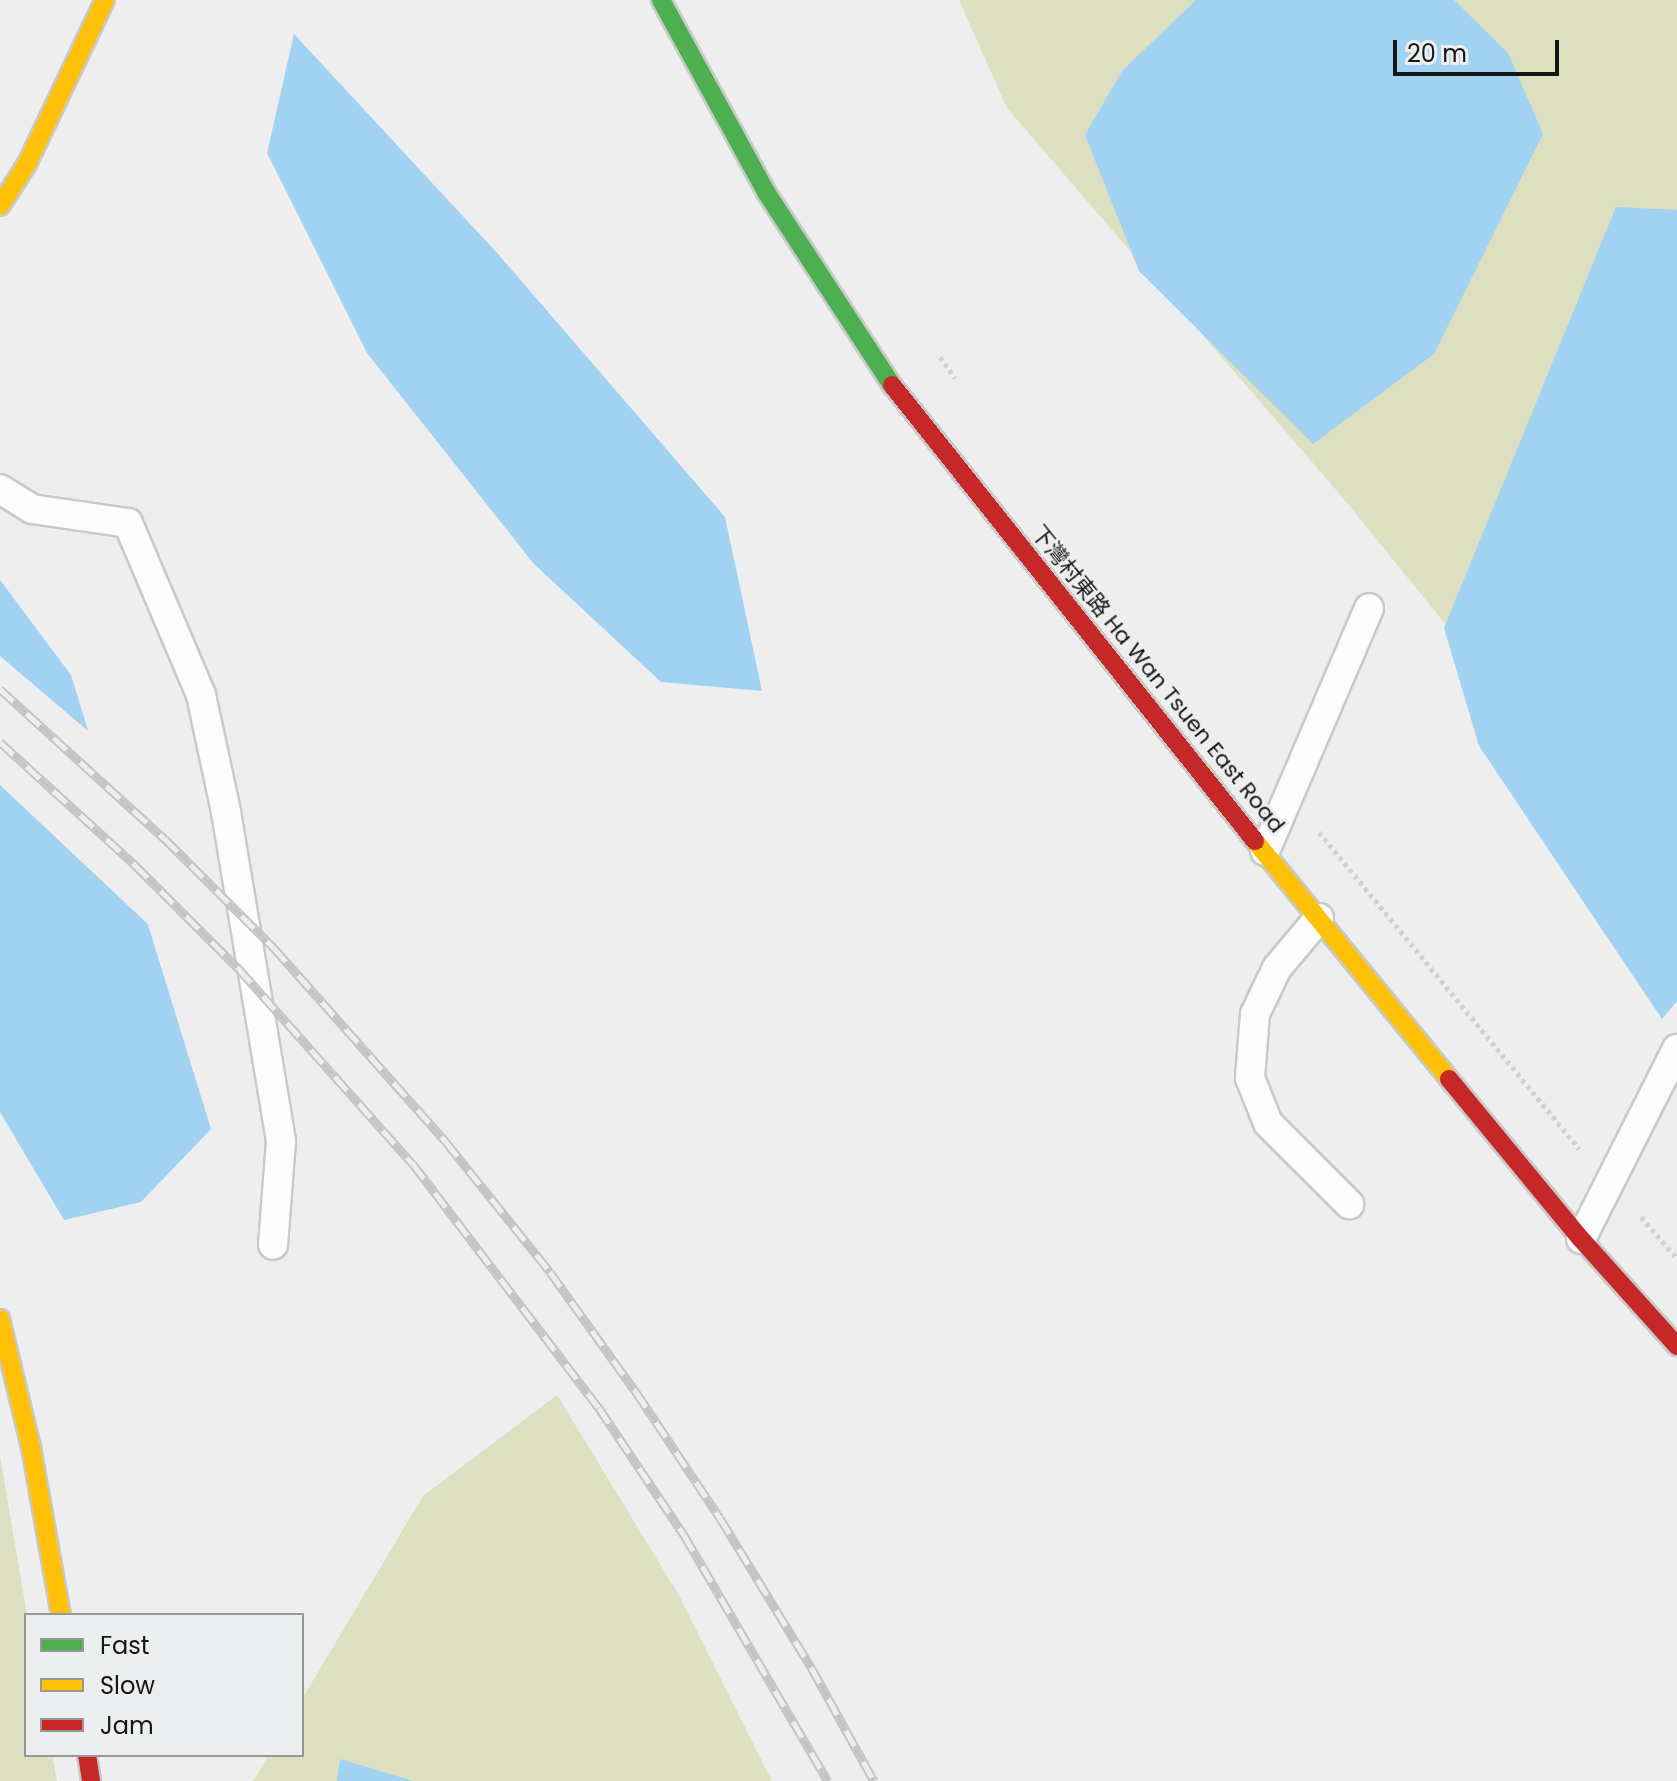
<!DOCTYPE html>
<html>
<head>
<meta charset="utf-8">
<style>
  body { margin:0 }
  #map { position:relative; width:1677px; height:1781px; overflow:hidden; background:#eee; font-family:Poppins,"Noto Sans SC",sans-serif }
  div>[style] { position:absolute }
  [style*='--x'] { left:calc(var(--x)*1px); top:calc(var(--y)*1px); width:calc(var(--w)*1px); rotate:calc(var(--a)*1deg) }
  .green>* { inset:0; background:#dcdfc0 }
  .water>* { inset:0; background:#a1d2f2 }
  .pier>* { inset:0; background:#eee }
  .path>* { height:5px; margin-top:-2.5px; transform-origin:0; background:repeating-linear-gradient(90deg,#d0d0d0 0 4px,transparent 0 8px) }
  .roads { filter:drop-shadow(2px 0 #c8c9c9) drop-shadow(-2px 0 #c8c9c9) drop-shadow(0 2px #c8c9c9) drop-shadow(0 -2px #c8c9c9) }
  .lane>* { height:28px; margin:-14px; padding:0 14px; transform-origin:14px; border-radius:14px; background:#fcfcfc }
  .fast>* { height:18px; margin:-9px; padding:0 9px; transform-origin:9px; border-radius:9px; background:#4caf50 }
  .slow>* { height:18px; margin:-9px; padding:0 9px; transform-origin:9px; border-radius:9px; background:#ffc107 }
  .jam>* { height:18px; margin:-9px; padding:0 9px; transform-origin:9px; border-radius:9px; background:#c62828 }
  .rail>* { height:9px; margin-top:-4.5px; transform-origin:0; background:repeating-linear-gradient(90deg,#edeeef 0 18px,#c4c4c4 0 36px); box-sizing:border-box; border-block:2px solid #c4c4c4 }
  span { translate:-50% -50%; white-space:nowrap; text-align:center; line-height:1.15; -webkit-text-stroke:6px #edeeef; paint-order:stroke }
  .street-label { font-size:22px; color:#151616 }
  .legend { position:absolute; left:24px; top:1613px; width:280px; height:144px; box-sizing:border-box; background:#edeeef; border:2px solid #979898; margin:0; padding:10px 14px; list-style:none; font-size:24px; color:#151616 }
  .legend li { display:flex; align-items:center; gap:16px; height:40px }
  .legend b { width:40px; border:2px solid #979898 }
  .scale { position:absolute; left:1393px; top:40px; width:166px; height:36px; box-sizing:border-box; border:4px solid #151616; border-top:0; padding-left:10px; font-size:24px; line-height:28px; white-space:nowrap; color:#151616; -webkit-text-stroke:6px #edeeef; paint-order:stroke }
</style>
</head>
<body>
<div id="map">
  <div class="green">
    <div style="clip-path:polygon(959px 0,1677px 0,1677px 909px,1343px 498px,1007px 108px)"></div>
    <div style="clip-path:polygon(557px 1395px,680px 1597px,772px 1781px,253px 1781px,269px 1755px,302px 1755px,302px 1699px,423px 1496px)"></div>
    <div style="clip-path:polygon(0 1455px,27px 1615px,26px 1755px,52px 1755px,57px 1781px,0 1781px)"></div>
  </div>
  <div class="water">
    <div style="clip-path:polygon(1196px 0,1454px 0,1508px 53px,1543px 134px,1434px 354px,1313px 444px,1139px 271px,1085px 135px,1122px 71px)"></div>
    <div style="clip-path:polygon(294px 34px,498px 254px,725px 517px,762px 691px,661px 682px,534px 564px,367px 353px,267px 153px)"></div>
    <div style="clip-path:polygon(1616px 207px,1677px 210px,1677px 1001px,1662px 1019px,1479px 746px,1444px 628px)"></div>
    <div style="clip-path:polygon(0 580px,71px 675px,211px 1129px,141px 1202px,64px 1220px,0 1112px)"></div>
    <div style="clip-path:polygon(340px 1759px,413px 1781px,337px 1781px)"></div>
  </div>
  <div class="pier">
    <div style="clip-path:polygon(0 656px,94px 736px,153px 929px,0 785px)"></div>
  </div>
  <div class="path">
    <div style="--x:940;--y:357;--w:26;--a:54"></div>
    <div style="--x:1319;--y:832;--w:410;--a:50.6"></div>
    <div style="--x:1641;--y:1217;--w:55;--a:48.7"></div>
  </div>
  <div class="roads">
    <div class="lane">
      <div style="--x:0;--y:489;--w:38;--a:32"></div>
      <div style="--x:32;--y:509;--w:97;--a:8.3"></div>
      <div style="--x:128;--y:523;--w:187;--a:67"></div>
      <div style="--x:201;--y:695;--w:120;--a:77.9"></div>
      <div style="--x:226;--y:812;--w:334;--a:80.5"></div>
      <div style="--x:281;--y:1141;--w:104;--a:94.4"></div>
      <div style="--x:1265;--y:851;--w:264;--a:-66.8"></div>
      <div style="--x:1319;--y:918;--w:65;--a:130"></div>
      <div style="--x:1277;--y:968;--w:51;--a:115.6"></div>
      <div style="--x:1255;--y:1014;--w:64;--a:94.5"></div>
      <div style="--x:1250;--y:1078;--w:48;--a:68.2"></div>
      <div style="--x:1268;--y:1123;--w:115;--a:45"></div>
      <div style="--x:1581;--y:1239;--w:213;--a:-63.2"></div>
    </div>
    <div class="fast">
      <div style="--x:661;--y:0;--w:219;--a:61.3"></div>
      <div style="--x:766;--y:192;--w:230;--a:56.9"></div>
    </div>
    <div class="slow">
      <div style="--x:0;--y:206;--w:50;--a:-57.3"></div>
      <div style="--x:27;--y:164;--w:182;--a:-64.6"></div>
      <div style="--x:1255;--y:841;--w:307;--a:50.8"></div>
      <div style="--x:0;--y:1319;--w:132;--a:76.4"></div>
      <div style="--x:31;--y:1447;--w:171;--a:79.9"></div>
    </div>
    <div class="jam">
      <div style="--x:892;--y:385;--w:583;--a:51.48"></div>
      <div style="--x:1449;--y:1079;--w:207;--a:50.5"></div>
      <div style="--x:1581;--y:1239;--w:144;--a:48.1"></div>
      <div style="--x:87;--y:1755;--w:26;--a:81"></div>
    </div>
  </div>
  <div class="rail">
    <div style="--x:0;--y:689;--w:223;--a:42.3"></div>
    <div style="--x:165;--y:839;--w:154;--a:45"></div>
    <div style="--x:274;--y:948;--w:259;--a:48.4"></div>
    <div style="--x:446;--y:1142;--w:166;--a:51.3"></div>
    <div style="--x:550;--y:1272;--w:148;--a:54.4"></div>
    <div style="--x:636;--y:1392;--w:151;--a:56.3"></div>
    <div style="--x:720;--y:1518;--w:175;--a:58.6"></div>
    <div style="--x:811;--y:1667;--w:130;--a:61.1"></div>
    <div style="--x:0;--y:742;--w:183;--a:42.3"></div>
    <div style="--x:135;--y:865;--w:147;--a:45"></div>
    <div style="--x:239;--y:969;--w:261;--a:48.3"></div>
    <div style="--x:413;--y:1164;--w:307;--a:52.7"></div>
    <div style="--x:599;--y:1408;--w:153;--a:56.2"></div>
    <div style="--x:684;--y:1535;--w:285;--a:59.7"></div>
  </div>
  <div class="street-label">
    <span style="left:1158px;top:679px;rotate:51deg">下灣村東路 Ha Wan Tsuen East Road</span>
  </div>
  <ul class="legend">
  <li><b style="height:10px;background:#4caf50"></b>Fast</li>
  <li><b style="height:10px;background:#ffc107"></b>Slow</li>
  <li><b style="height:10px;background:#c62828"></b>Jam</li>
  </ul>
  <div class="scale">20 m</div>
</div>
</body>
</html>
